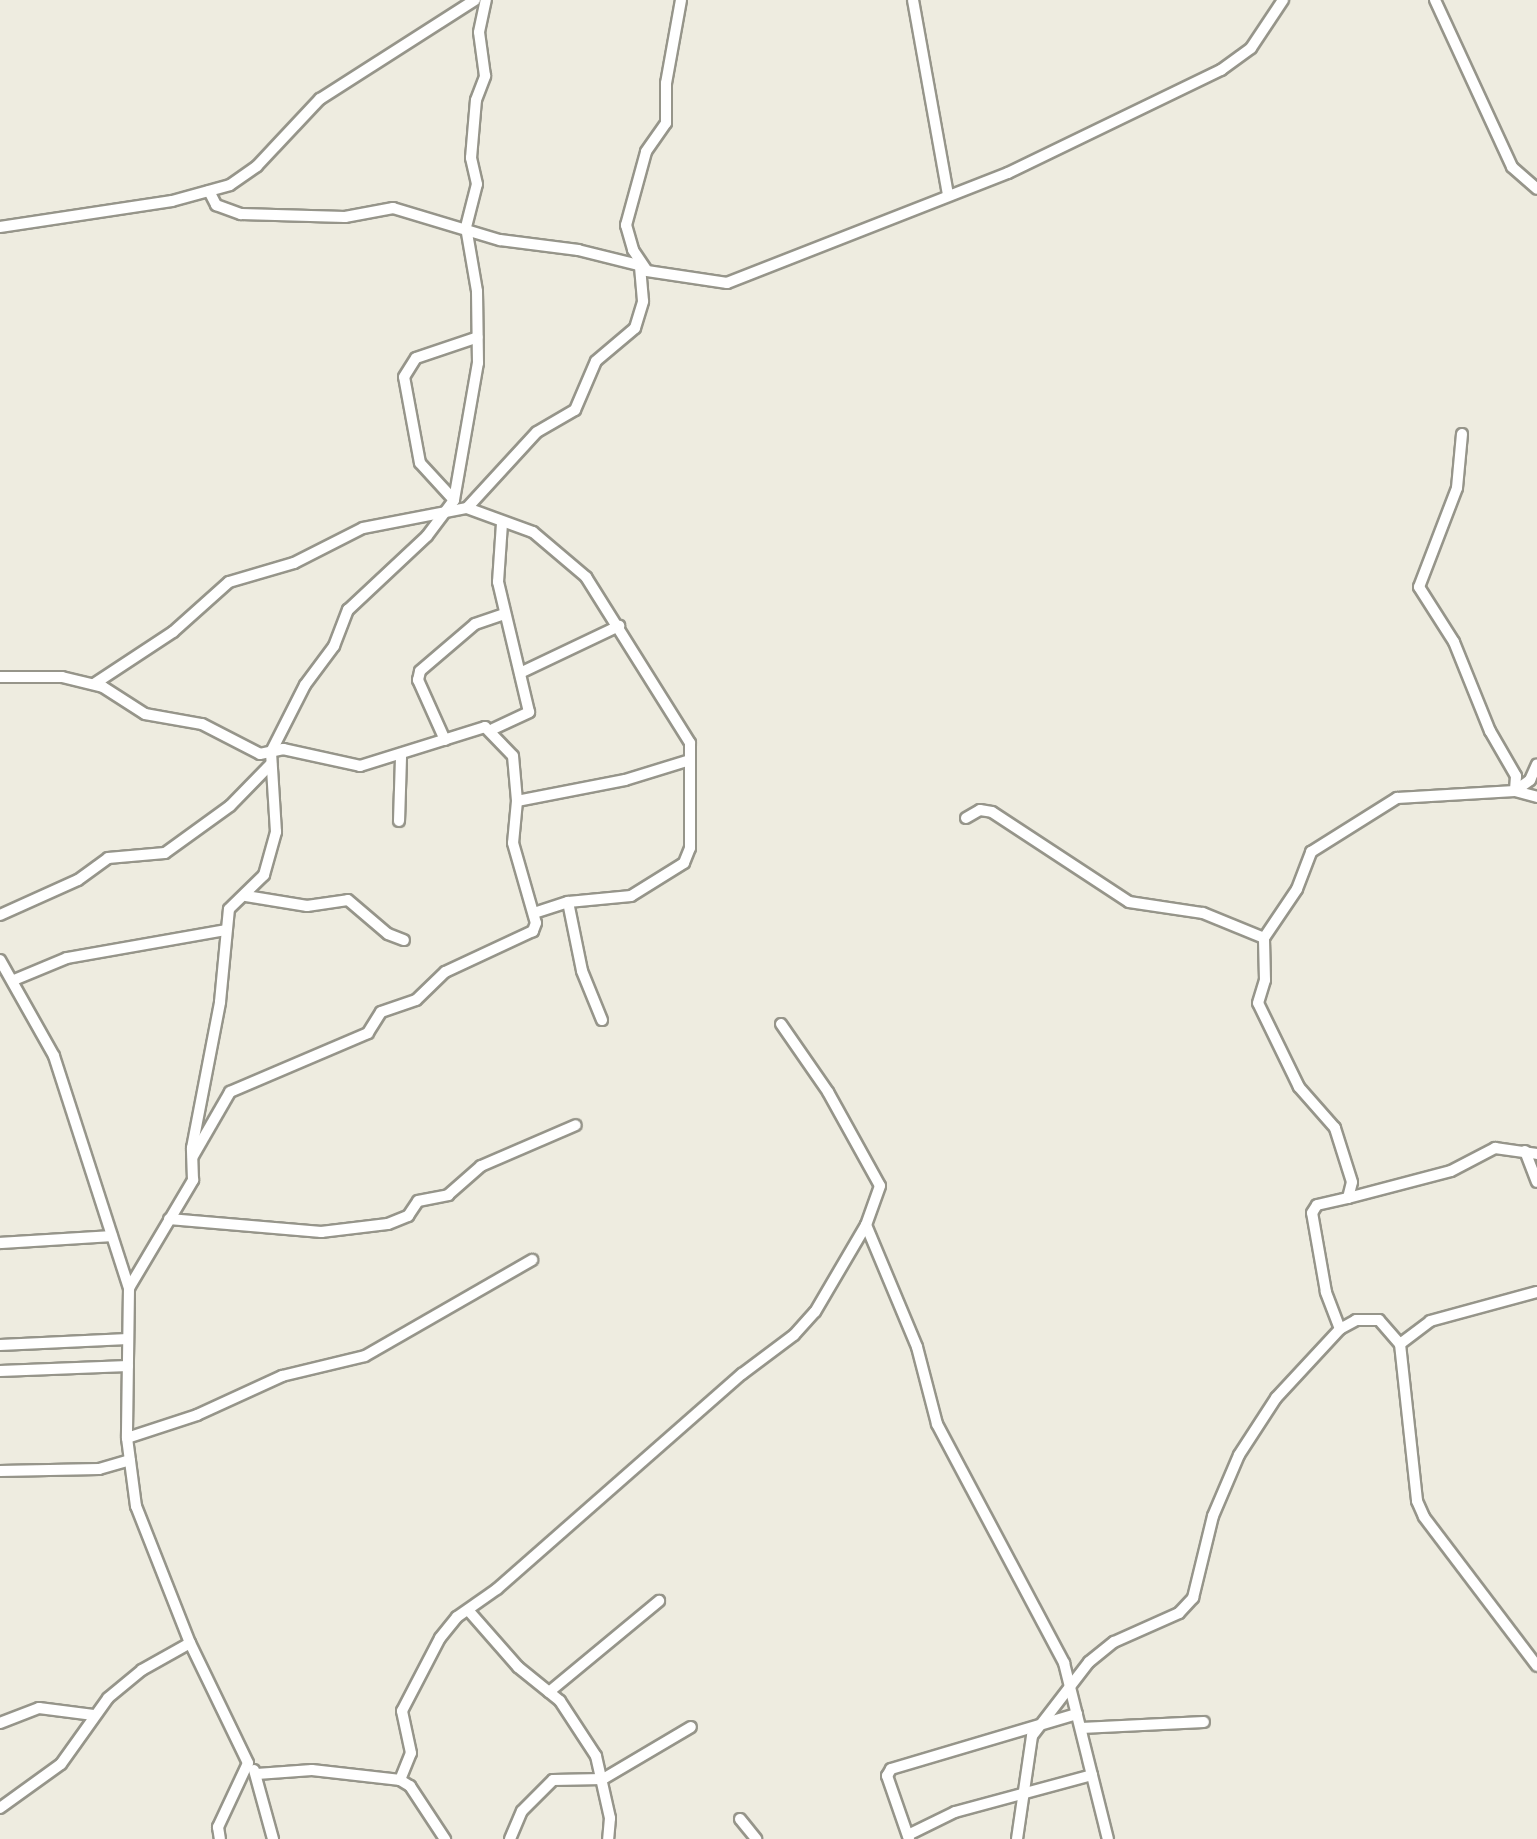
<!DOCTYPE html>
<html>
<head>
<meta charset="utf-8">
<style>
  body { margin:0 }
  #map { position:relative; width:1537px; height:1839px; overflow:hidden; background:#eeece0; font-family:"DejaVu Sans",sans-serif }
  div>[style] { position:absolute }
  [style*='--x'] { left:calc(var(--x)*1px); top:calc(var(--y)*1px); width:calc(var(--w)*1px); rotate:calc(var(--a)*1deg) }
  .roads { filter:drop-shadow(2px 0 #96958a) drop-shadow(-2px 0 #96958a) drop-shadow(0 2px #96958a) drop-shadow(0 -2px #96958a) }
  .minor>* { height:10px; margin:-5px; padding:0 5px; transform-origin:5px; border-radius:5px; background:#fff }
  span { translate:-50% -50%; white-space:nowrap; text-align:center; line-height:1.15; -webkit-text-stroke:4.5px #fff; paint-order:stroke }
</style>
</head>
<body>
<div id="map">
  <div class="roads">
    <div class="minor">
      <div style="--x:681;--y:0;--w:84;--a:100.2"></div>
      <div style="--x:666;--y:83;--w:40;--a:90"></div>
      <div style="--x:666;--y:123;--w:35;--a:125"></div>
      <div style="--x:646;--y:152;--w:76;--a:105.3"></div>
      <div style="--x:626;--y:225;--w:26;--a:74"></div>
      <div style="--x:633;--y:250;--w:25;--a:56"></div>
      <div style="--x:647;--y:271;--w:81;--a:8.5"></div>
      <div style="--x:727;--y:283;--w:302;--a:-21.4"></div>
      <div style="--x:1008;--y:173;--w:237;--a:-25.8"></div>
      <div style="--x:1221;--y:70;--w:37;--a:-36"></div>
      <div style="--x:1251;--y:48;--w:58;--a:-56.3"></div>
      <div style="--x:913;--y:0;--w:198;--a:79.8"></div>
      <div style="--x:1435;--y:0;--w:184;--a:65.2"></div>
      <div style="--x:1512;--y:167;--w:33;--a:41"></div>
      <div style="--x:209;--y:191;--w:16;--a:63"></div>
      <div style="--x:216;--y:205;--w:27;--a:20"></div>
      <div style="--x:241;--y:214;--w:104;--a:1.7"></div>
      <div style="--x:345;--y:217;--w:49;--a:-10.6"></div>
      <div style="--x:393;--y:208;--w:112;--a:16.7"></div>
      <div style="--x:500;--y:240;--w:79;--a:7.3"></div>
      <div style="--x:578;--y:250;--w:66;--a:14"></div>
      <div style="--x:0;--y:227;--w:174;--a:-8.6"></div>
      <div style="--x:172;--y:201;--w:60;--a:-15.4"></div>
      <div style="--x:230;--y:185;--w:33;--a:-35"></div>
      <div style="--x:257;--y:166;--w:92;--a:-46.8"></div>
      <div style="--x:320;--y:99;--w:184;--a:-32.6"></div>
      <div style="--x:1462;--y:434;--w:54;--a:95.3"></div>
      <div style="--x:1457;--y:488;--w:106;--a:111"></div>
      <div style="--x:1419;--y:587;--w:65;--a:57.5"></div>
      <div style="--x:1454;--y:642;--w:96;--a:68"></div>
      <div style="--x:1490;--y:731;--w:52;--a:60"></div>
      <div style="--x:1516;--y:776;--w:15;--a:94"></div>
      <div style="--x:454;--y:500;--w:50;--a:-132.6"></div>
      <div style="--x:420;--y:463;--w:87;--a:-100.5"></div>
      <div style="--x:404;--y:377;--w:22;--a:-58"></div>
      <div style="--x:416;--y:358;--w:65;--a:-18.7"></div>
      <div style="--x:467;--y:508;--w:70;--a:20"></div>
      <div style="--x:533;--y:532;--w:70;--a:40.3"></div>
      <div style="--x:586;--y:577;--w:196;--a:57.9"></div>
      <div style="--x:690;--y:743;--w:17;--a:90"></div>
      <div style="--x:520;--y:673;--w:110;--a:-25.4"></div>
      <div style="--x:0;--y:677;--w:62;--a:0"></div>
      <div style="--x:62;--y:677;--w:42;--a:13.7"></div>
      <div style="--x:103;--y:687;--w:50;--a:32.7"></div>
      <div style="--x:145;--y:714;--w:58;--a:10"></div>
      <div style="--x:202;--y:724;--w:65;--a:27.3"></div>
      <div style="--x:260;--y:754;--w:24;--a:-12"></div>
      <div style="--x:283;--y:749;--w:79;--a:12.4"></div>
      <div style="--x:360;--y:766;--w:131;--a:-17.3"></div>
      <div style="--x:485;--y:727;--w:40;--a:46"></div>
      <div style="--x:513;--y:756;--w:45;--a:84.9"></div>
      <div style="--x:517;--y:801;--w:42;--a:95.4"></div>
      <div style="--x:513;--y:843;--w:83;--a:74"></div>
      <div style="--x:536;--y:923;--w:9;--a:111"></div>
      <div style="--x:533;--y:931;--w:97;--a:155"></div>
      <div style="--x:445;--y:972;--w:40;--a:136"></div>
      <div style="--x:416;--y:1000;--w:37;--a:161"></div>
      <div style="--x:381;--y:1012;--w:25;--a:122"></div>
      <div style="--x:368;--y:1033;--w:150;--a:156.9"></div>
      <div style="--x:230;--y:1092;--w:74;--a:120"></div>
      <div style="--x:94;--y:684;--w:95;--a:-33.4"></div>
      <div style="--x:173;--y:632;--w:75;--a:-41.8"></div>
      <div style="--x:229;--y:582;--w:68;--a:-16.3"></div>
      <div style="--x:294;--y:563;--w:77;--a:-26.9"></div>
      <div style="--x:363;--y:528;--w:106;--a:-10.9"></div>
      <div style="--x:467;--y:508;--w:103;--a:-47.4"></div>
      <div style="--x:537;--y:432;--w:44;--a:-30.1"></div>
      <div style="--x:575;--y:410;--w:53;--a:-66.8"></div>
      <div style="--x:596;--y:361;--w:51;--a:-40.2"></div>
      <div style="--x:635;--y:328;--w:28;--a:-73"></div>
      <div style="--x:643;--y:301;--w:33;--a:-95"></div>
      <div style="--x:493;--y:729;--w:40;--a:-25"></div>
      <div style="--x:529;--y:712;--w:134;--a:-103.4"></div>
      <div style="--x:498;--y:582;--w:59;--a:-86.1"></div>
      <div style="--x:445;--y:740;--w:66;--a:-114.2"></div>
      <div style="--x:418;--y:680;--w:9;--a:-77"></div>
      <div style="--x:420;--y:671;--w:72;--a:-40.5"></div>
      <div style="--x:475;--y:624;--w:31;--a:-19"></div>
      <div style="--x:1515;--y:791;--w:19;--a:-36"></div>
      <div style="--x:1530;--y:780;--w:17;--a:-66"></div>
      <div style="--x:517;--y:801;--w:110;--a:-11"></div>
      <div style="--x:625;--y:780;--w:68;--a:-17.1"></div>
      <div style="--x:690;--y:760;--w:88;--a:90"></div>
      <div style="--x:690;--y:848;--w:16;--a:112"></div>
      <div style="--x:684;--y:863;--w:62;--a:148.1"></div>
      <div style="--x:631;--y:896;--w:63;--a:174.6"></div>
      <div style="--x:568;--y:902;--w:70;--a:78.5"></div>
      <div style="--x:582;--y:971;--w:53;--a:67.8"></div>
      <div style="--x:966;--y:818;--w:16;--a:-30"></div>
      <div style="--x:980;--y:810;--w:12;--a:9"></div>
      <div style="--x:992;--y:812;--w:164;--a:33.3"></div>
      <div style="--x:1129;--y:902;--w:75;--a:8.5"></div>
      <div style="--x:1203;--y:913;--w:66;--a:22.3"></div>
      <div style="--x:399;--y:821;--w:64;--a:-88.2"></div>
      <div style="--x:246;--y:896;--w:62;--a:9.3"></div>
      <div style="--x:307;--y:906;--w:41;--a:-8.3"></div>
      <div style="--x:348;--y:900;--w:52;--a:40.4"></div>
      <div style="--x:388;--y:934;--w:17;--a:21"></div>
      <div style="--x:534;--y:913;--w:36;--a:-18"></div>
      <div style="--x:0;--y:915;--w:85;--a:-24.2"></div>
      <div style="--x:78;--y:880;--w:37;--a:-36"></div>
      <div style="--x:108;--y:858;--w:57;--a:-5"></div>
      <div style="--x:165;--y:853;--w:80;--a:-35.9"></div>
      <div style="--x:230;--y:806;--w:59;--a:-45.7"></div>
      <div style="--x:0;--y:960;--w:110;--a:60.6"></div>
      <div style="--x:54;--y:1056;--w:244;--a:72.1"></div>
      <div style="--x:129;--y:1288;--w:150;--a:90.8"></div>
      <div style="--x:127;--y:1438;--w:69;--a:82.5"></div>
      <div style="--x:136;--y:1506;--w:147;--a:68.5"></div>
      <div style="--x:190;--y:1643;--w:133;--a:64.2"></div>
      <div style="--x:248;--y:1763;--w:71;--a:115.1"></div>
      <div style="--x:218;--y:1827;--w:12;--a:81"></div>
      <div style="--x:14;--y:980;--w:57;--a:-22.5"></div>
      <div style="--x:67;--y:958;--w:160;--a:-10"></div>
      <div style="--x:781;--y:1024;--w:83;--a:55.3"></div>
      <div style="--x:828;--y:1092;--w:107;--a:61"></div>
      <div style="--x:880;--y:1186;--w:41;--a:109.7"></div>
      <div style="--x:866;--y:1225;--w:132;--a:67.3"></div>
      <div style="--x:917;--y:1347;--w:80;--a:75.4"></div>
      <div style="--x:937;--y:1424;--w:271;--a:62"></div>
      <div style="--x:1064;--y:1663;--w:181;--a:76"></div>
      <div style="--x:1525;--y:1151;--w:33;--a:69"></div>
      <div style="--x:1348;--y:1198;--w:106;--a:-14.7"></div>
      <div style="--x:1451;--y:1171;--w:50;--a:-27.6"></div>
      <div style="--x:1495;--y:1148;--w:42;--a:8.1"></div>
      <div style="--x:169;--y:1219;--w:153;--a:4.9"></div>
      <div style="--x:321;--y:1232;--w:67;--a:-6.8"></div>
      <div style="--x:388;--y:1224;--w:22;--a:-22"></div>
      <div style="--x:408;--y:1216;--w:18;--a:-56"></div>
      <div style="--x:418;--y:1201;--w:31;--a:-11"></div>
      <div style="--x:448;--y:1195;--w:44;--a:-41.3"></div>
      <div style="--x:481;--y:1166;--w:103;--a:-23.3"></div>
      <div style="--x:0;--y:1243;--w:112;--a:-3.6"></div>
      <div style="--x:129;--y:1288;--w:126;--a:-59.3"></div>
      <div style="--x:193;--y:1180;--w:32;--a:-92"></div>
      <div style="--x:192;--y:1148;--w:149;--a:-79.1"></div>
      <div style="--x:220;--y:1002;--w:93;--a:-84.5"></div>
      <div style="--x:229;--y:909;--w:49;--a:-44.2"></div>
      <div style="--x:264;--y:875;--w:45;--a:-74.4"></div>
      <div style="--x:276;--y:832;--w:80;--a:-93.6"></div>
      <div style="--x:271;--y:752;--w:75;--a:-63.1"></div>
      <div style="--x:305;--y:685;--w:49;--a:-53.4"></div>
      <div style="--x:334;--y:646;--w:39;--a:-69"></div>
      <div style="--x:348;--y:610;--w:108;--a:-43.1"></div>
      <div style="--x:427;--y:536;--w:45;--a:-53.1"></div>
      <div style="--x:454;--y:500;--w:139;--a:-80.1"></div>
      <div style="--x:478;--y:363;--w:72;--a:-90.8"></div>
      <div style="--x:477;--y:291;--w:65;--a:-99.8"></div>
      <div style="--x:466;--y:227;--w:44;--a:-75.7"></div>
      <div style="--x:477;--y:184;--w:27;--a:-103"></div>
      <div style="--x:471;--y:158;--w:58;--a:-85.1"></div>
      <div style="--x:476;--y:100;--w:26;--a:-69"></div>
      <div style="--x:485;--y:76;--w:44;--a:-97.8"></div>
      <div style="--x:479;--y:32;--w:33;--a:-78"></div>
      <div style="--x:1340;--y:1329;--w:40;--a:-111"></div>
      <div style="--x:1326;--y:1292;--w:80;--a:-100"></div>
      <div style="--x:1312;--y:1213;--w:9;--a:-58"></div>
      <div style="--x:1317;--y:1205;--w:32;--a:-13"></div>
      <div style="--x:1348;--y:1198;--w:16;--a:-76"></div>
      <div style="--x:1352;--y:1182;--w:57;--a:-107.5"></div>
      <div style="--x:1335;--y:1128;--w:55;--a:-131.3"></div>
      <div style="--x:1299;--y:1087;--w:93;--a:-116"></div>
      <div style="--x:1258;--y:1003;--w:24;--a:-73"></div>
      <div style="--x:1265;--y:980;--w:42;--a:-91.4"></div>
      <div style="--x:1264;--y:938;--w:59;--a:-56"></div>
      <div style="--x:1297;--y:889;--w:40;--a:-69"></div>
      <div style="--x:1311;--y:852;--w:102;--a:-32.1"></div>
      <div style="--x:1397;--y:798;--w:118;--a:-3.4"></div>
      <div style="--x:1515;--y:791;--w:23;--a:15"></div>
      <div style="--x:1400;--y:1344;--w:38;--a:-37"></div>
      <div style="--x:1430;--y:1321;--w:111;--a:-15.2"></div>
      <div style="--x:0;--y:1345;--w:128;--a:-2.7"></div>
      <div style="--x:0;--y:1371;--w:128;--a:-2.2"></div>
      <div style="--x:127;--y:1438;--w:74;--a:-18.2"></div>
      <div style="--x:197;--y:1415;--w:94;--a:-24.6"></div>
      <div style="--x:282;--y:1376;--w:85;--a:-13.5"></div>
      <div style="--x:365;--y:1356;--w:193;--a:-29.9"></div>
      <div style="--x:0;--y:1471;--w:99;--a:-1.2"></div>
      <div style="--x:99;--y:1469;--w:32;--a:-16"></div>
      <div style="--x:468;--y:1610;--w:76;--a:48.7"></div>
      <div style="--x:518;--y:1667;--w:54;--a:39"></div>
      <div style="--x:560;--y:1701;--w:66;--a:56.8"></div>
      <div style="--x:596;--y:1756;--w:64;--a:77.3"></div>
      <div style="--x:610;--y:1818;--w:21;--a:95"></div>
      <div style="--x:549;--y:1692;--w:143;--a:-39.6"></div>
      <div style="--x:0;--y:1723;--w:42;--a:-21"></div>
      <div style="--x:39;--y:1708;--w:55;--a:7.3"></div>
      <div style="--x:1081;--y:1728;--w:123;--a:-2.8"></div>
      <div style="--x:254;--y:1770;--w:72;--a:74.6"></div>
      <div style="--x:257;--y:1774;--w:55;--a:-4.2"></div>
      <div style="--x:312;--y:1770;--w:89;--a:6.5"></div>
      <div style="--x:400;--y:1780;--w:12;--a:31"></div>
      <div style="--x:410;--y:1786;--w:64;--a:56.6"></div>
      <div style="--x:400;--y:1780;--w:29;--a:-68"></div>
      <div style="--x:411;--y:1753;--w:43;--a:-102.1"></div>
      <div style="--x:402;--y:1711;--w:82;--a:-62.5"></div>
      <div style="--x:440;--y:1638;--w:27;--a:-51"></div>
      <div style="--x:457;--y:1617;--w:49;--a:-35"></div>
      <div style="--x:497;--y:1589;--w:326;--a:-41.3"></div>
      <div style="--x:742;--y:1374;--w:65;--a:-36.9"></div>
      <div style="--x:794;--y:1335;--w:31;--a:-48"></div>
      <div style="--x:815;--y:1312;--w:101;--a:-59.6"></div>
      <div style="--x:0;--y:1808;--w:75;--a:-35.8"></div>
      <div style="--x:61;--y:1764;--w:81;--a:-54.5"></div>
      <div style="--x:108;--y:1698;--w:44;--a:-39.5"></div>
      <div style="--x:142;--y:1670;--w:55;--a:-29.4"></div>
      <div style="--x:740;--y:1819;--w:26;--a:51"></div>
      <div style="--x:908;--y:1835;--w:52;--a:-26.1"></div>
      <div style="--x:955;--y:1812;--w:142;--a:-15.1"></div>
      <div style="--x:510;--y:1839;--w:30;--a:-67"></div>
      <div style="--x:522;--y:1811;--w:44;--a:-45"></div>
      <div style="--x:553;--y:1780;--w:50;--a:-1.1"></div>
      <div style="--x:603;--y:1779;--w:102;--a:-30.6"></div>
      <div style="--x:909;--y:1839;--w:67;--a:-109.2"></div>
      <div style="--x:887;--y:1776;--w:8;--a:-60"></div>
      <div style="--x:891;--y:1769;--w:194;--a:-16.5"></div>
      <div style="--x:1017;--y:1839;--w:104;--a:-81.7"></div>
      <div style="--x:1032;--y:1736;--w:93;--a:-52.4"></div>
      <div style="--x:1089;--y:1662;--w:32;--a:-39"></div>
      <div style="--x:1114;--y:1642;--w:71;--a:-24"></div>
      <div style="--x:1179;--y:1613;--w:21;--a:-47"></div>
      <div style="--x:1193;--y:1598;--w:84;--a:-76.3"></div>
      <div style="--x:1213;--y:1516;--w:66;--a:-66.9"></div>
      <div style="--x:1239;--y:1455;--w:68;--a:-57"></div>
      <div style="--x:1276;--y:1398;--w:94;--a:-47.2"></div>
      <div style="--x:1340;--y:1329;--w:18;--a:-29"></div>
      <div style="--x:1356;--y:1320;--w:23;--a:0"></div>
      <div style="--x:1379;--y:1320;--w:32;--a:49"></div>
      <div style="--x:1400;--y:1344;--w:158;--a:83.8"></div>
      <div style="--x:1417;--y:1501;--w:17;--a:66"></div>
      <div style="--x:1424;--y:1517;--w:187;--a:52.8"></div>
    </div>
  </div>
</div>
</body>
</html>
